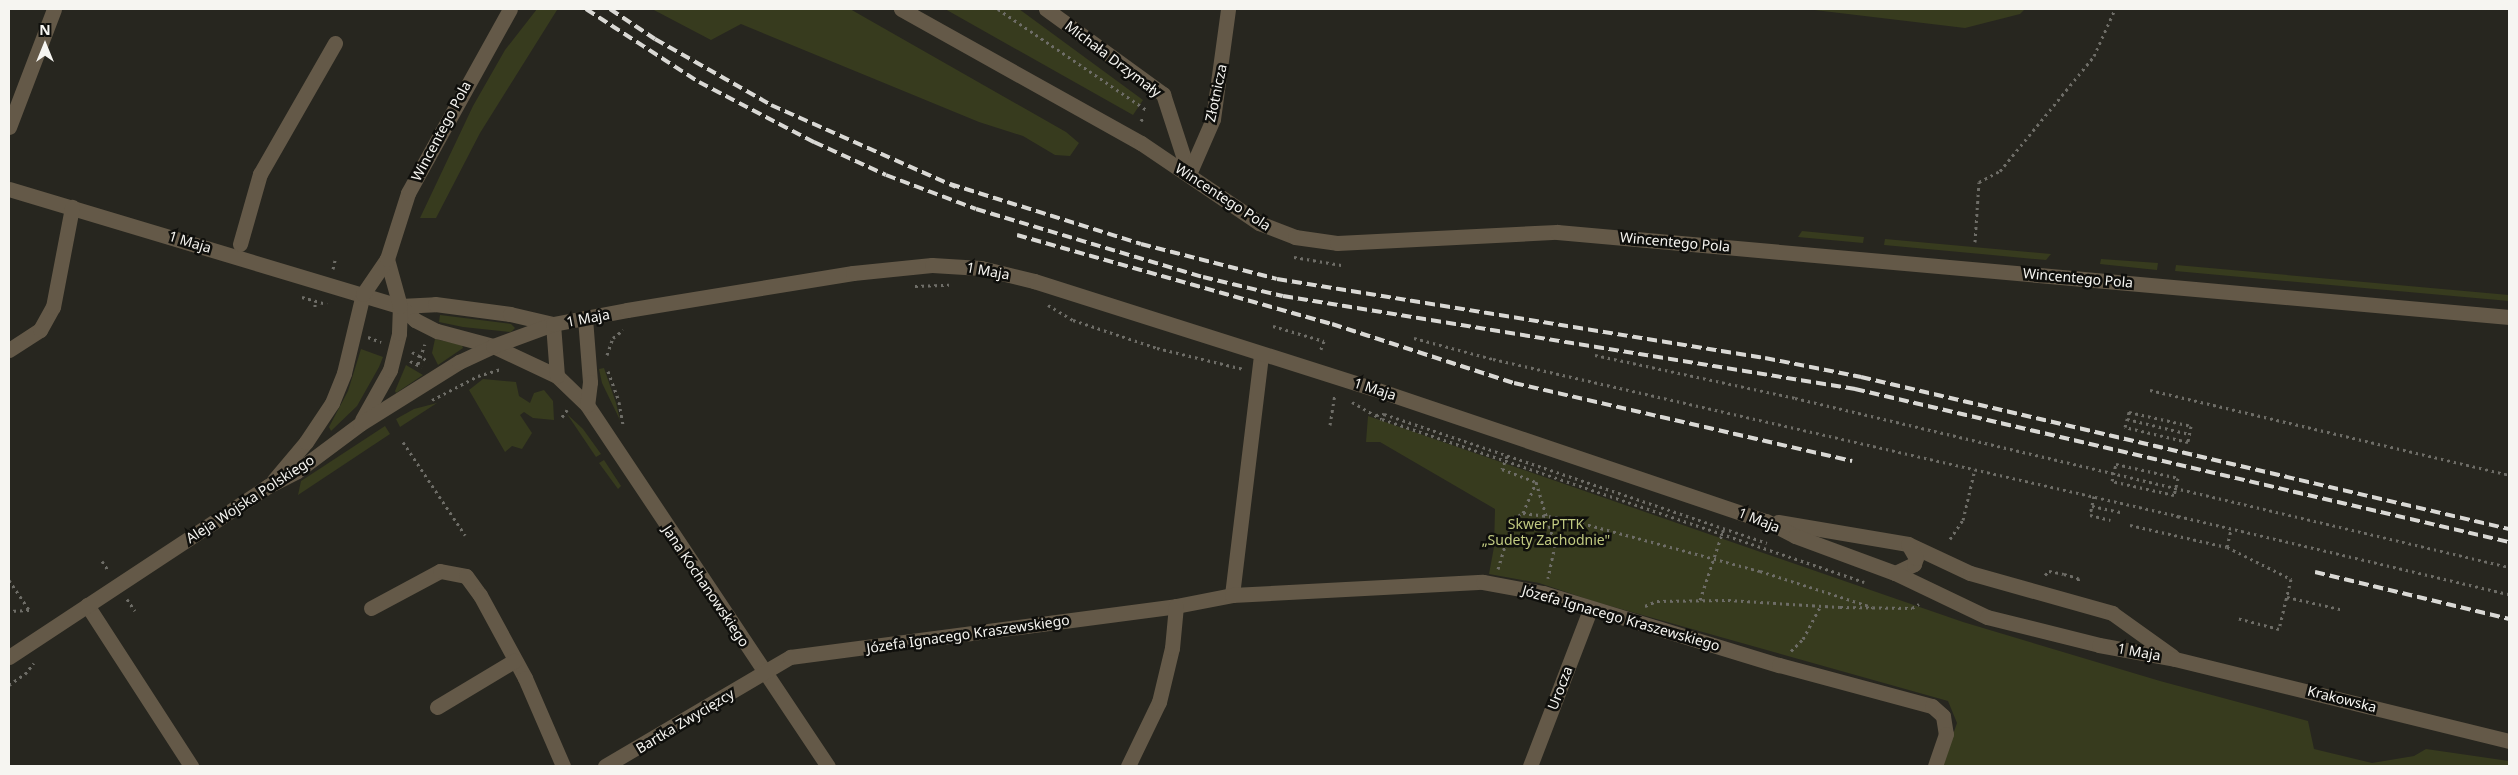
<!DOCTYPE html>
<html>
<head>
<meta charset="utf-8">
<style>
  body { margin:0 }
  #map { position:relative; width:2518px; height:775px; overflow:hidden; background:#27261f; font-family:"Noto Sans",sans-serif }
  div>[style] { position:absolute }
  [style*='--x'] { left:calc(var(--x)*1px); top:calc(var(--y)*1px); width:calc(var(--w)*1px); rotate:calc(var(--a)*1deg) }
  .green>* { inset:0; background:#373b1e }
  .path>* { height:3px; margin-top:-1.5px; transform-origin:0; background:repeating-linear-gradient(90deg,#6e6d67 0 2.5px,transparent 0 6.5px) }
  .minor>* { height:15px; margin:-7.5px; padding:0 7.5px; transform-origin:7.5px; border-radius:7.5px; background:#645948 }
  .rail>* { height:4px; margin-top:-2px; transform-origin:0; background:repeating-linear-gradient(90deg,#d9d8d4 0 10px,transparent 0 15px) }
  span { translate:-50% -50%; white-space:nowrap; text-align:center; line-height:1.15; -webkit-text-stroke:5px #0f0f0c; paint-order:stroke }
  .street-label { font-size:14px; color:#f6f5f1 }
  .park-label { font-size:14px; color:#c1ca81 }
  .frame { position:absolute; inset:0; border:10px solid #f6f5f1; pointer-events:none }
  .north { position:absolute; left:20px; top:20px; width:50px; height:50px; -webkit-text-stroke:4px #0f0f0c; paint-order:stroke; rotate:0deg; font-size:14px; font-weight:700; line-height:20px; text-align:center; color:#f6f5f1 }
  .north::after { content:''; display:block; margin:auto; width:18px; height:22px; background:#f6f5f1; clip-path:polygon(50% 0,100% 100%,50% 72%,0 100%) }
</style>
</head>
<body>
<div id="map">
  <div class="green">
    <div style="clip-path:polygon(537px 9px,557px 10px,480px 133px,436px 218px,420px 218px,473px 106px,505px 50px)"></div>
    <div style="clip-path:polygon(652px 9px,850px 9px,1066px 132px,1079px 143px,1070px 156px,1055px 155px,1023px 136px,979px 122px,741px 24px,711px 40px)"></div>
    <div style="clip-path:polygon(945px 9px,1019px 9px,1143px 100px,1133px 115px)"></div>
    <div style="clip-path:polygon(1806px 9px,2025px 9px,2020px 14px,1965px 28px)"></div>
    <div style="clip-path:polygon(1802px 231px,1864px 237px,1863px 243px,1798px 237px)"></div>
    <div style="clip-path:polygon(1885px 239px,2051px 254px,2046px 260px,1884px 245px)"></div>
    <div style="clip-path:polygon(2101px 259px,2158px 263px,2157px 270px,2100px 264px)"></div>
    <div style="clip-path:polygon(2176px 265px,2509px 295px,2509px 301px,2175px 271px)"></div>
    <div style="clip-path:polygon(440px 315px,511px 324px,515px 328px,511px 332px,463px 327px,439px 322px)"></div>
    <div style="clip-path:polygon(435px 339px,462px 345px,463px 348px,438px 365px,432px 353px)"></div>
    <div style="clip-path:polygon(361px 349px,383px 357px,379px 367px,357px 406px,331px 431px,329px 427px,348px 391px)"></div>
    <div style="clip-path:polygon(406px 365px,423px 375px,396px 393px,395px 391px)"></div>
    <div style="clip-path:polygon(604px 368px,616px 403px,620px 420px,602px 383px,599px 369px)"></div>
    <div style="clip-path:polygon(483px 379px,516px 382px,519px 396px,530px 403px,534px 393px,544px 390px,553px 401px,554px 420px,533px 418px,524px 412px,520px 415px,532px 433px,522px 449px,512px 446px,505px 452px,469px 390px)"></div>
    <div style="clip-path:polygon(437px 403px,400px 427px,396px 419px,414px 409px)"></div>
    <div style="clip-path:polygon(567px 414px,583px 429px,601px 454px,596px 457px)"></div>
    <div style="clip-path:polygon(1368px 416px,1963px 622px,2160px 681px,2308px 721px,2314px 749px,2372px 763px,2414px 756px,2426px 749px,2509px 761px,2509px 766px,1942px 766px,1957px 723px,1948px 701px,1596px 602px,1539px 583px,1489px 574px,1494px 547px,1495px 509px,1380px 442px,1366px 442px)"></div>
    <div style="clip-path:polygon(385px 426px,390px 434px,298px 495px,301px 481px)"></div>
    <div style="clip-path:polygon(604px 460px,621px 486px,618px 489px,599px 463px)"></div>
  </div>
  <div class="path">
    <div style="--x:998;--y:9;--w:181;--a:34.2"></div>
    <div style="--x:1141;--y:121;--w:6;--a:-59"></div>
    <div style="--x:1975;--y:242;--w:60;--a:-86.2"></div>
    <div style="--x:1979;--y:182;--w:24;--a:-28"></div>
    <div style="--x:2000;--y:171;--w:149;--a:-50.7"></div>
    <div style="--x:2094;--y:56;--w:51;--a:-65.9"></div>
    <div style="--x:1294;--y:257;--w:48;--a:9.7"></div>
    <div style="--x:333;--y:269;--w:9;--a:-77"></div>
    <div style="--x:915;--y:286;--w:34;--a:-2"></div>
    <div style="--x:302;--y:297;--w:26;--a:16"></div>
    <div style="--x:1048;--y:305;--w:29;--a:31"></div>
    <div style="--x:1073;--y:320;--w:89;--a:18.4"></div>
    <div style="--x:1157;--y:348;--w:89;--a:13.6"></div>
    <div style="--x:315;--y:307;--w:3;--a:-90"></div>
    <div style="--x:1273;--y:326;--w:53;--a:16.4"></div>
    <div style="--x:1324;--y:341;--w:9;--a:111"></div>
    <div style="--x:368;--y:337;--w:14;--a:21"></div>
    <div style="--x:1414;--y:338;--w:82;--a:14.9"></div>
    <div style="--x:1493;--y:359;--w:703;--a:12.91"></div>
    <div style="--x:2178;--y:516;--w:2;--a:117"></div>
    <div style="--x:412;--y:352;--w:18;--a:29"></div>
    <div style="--x:607;--y:355;--w:18;--a:-71"></div>
    <div style="--x:613;--y:338;--w:13;--a:-39"></div>
    <div style="--x:1595;--y:355;--w:205;--a:12.1"></div>
    <div style="--x:1795;--y:398;--w:734;--a:13.32"></div>
    <div style="--x:410;--y:361;--w:13;--a:27"></div>
    <div style="--x:418;--y:364;--w:21;--a:-71"></div>
    <div style="--x:608;--y:371;--w:33;--a:70"></div>
    <div style="--x:619;--y:402;--w:23;--a:80"></div>
    <div style="--x:2150;--y:390;--w:369;--a:13.3"></div>
    <div style="--x:432;--y:400;--w:52;--a:-27.6"></div>
    <div style="--x:478;--y:376;--w:24;--a:-17"></div>
    <div style="--x:1352;--y:402;--w:34;--a:30"></div>
    <div style="--x:1382;--y:419;--w:509;--a:18.68"></div>
    <div style="--x:2129;--y:412;--w:64;--a:12.7"></div>
    <div style="--x:2191;--y:426;--w:16;--a:101"></div>
    <div style="--x:2188;--y:442;--w:65;--a:-166.6"></div>
    <div style="--x:2125;--y:427;--w:16;--a:-75"></div>
    <div style="--x:1376;--y:415;--w:8;--a:-7"></div>
    <div style="--x:1384;--y:414;--w:404;--a:18.6"></div>
    <div style="--x:562;--y:417;--w:9;--a:-54"></div>
    <div style="--x:2127;--y:419;--w:64;--a:13.6"></div>
    <div style="--x:1330;--y:425;--w:30;--a:-81"></div>
    <div style="--x:403;--y:442;--w:112;--a:56.3"></div>
    <div style="--x:1507;--y:456;--w:14;--a:111"></div>
    <div style="--x:1502;--y:469;--w:36;--a:21"></div>
    <div style="--x:2116;--y:464;--w:64;--a:12.7"></div>
    <div style="--x:2178;--y:478;--w:17;--a:103"></div>
    <div style="--x:2174;--y:495;--w:64;--a:-167.3"></div>
    <div style="--x:2112;--y:481;--w:17;--a:-77"></div>
    <div style="--x:1536;--y:482;--w:66;--a:73.2"></div>
    <div style="--x:1555;--y:545;--w:34;--a:102"></div>
    <div style="--x:2094;--y:496;--w:19;--a:102"></div>
    <div style="--x:2090;--y:515;--w:21;--a:14"></div>
    <div style="--x:2092;--y:506;--w:30;--a:12"></div>
    <div style="--x:1523;--y:513;--w:40;--a:7.1"></div>
    <div style="--x:1563;--y:518;--w:204;--a:15.1"></div>
    <div style="--x:1760;--y:571;--w:118;--a:17.8"></div>
    <div style="--x:2178;--y:516;--w:340;--a:13.3"></div>
    <div style="--x:2130;--y:525;--w:99;--a:12.8"></div>
    <div style="--x:2227;--y:547;--w:72;--a:26.6"></div>
    <div style="--x:2291;--y:579;--w:51;--a:103.5"></div>
    <div style="--x:2279;--y:629;--w:43;--a:-165.3"></div>
    <div style="--x:1950;--y:539;--w:23;--a:-56"></div>
    <div style="--x:1963;--y:520;--w:52;--a:-76.8"></div>
    <div style="--x:2227;--y:547;--w:18;--a:-77"></div>
    <div style="--x:102;--y:561;--w:11;--a:56"></div>
    <div style="--x:1498;--y:569;--w:52;--a:-73.3"></div>
    <div style="--x:1513;--y:519;--w:12;--a:-31"></div>
    <div style="--x:1523;--y:513;--w:34;--a:-67"></div>
    <div style="--x:2045;--y:575;--w:6;--a:-45"></div>
    <div style="--x:2049;--y:571;--w:15;--a:11"></div>
    <div style="--x:2064;--y:574;--w:15;--a:16"></div>
    <div style="--x:2078;--y:578;--w:4;--a:76"></div>
    <div style="--x:9;--y:580;--w:36;--a:56"></div>
    <div style="--x:29;--y:610;--w:20;--a:177"></div>
    <div style="--x:2287;--y:597;--w:58;--a:12.8"></div>
    <div style="--x:127;--y:599;--w:14;--a:56"></div>
    <div style="--x:1700;--y:600;--w:76;--a:-71.6"></div>
    <div style="--x:1645;--y:606;--w:13;--a:-23"></div>
    <div style="--x:1657;--y:601;--w:71;--a:-0.8"></div>
    <div style="--x:1728;--y:600;--w:112;--a:3.6"></div>
    <div style="--x:1840;--y:607;--w:72;--a:0.8"></div>
    <div style="--x:1912;--y:608;--w:8;--a:-30"></div>
    <div style="--x:1791;--y:651;--w:17;--a:-45"></div>
    <div style="--x:1803;--y:639;--w:38;--a:-62"></div>
    <div style="--x:9;--y:685;--w:19;--a:-35"></div>
    <div style="--x:25;--y:674;--w:14;--a:-51"></div>
  </div>
  <div class="minor">
    <div style="--x:901;--y:9;--w:275;--a:29.2"></div>
    <div style="--x:1141;--y:143;--w:143;--a:34.1"></div>
    <div style="--x:1259;--y:223;--w:39;--a:21"></div>
    <div style="--x:1295;--y:237;--w:42;--a:8.1"></div>
    <div style="--x:1337;--y:243;--w:220;--a:-2.9"></div>
    <div style="--x:1557;--y:232;--w:956;--a:5.1"></div>
    <div style="--x:1046;--y:9;--w:145;--a:36"></div>
    <div style="--x:1163;--y:94;--w:84;--a:72"></div>
    <div style="--x:9;--y:127;--w:126;--a:-69.1"></div>
    <div style="--x:1189;--y:174;--w:60;--a:-66.4"></div>
    <div style="--x:1213;--y:119;--w:111;--a:-82.2"></div>
    <div style="--x:9;--y:189;--w:408;--a:16.7"></div>
    <div style="--x:400;--y:306;--w:35;--a:-3"></div>
    <div style="--x:435;--y:304;--w:76;--a:7.6"></div>
    <div style="--x:510;--y:314;--w:44;--a:13.1"></div>
    <div style="--x:240;--y:244;--w:73;--a:-74.1"></div>
    <div style="--x:260;--y:174;--w:151;--a:-60.2"></div>
    <div style="--x:400;--y:306;--w:21;--a:43"></div>
    <div style="--x:415;--y:320;--w:25;--a:27"></div>
    <div style="--x:437;--y:331;--w:58;--a:15"></div>
    <div style="--x:493;--y:346;--w:71;--a:25.1"></div>
    <div style="--x:557;--y:376;--w:42;--a:44"></div>
    <div style="--x:587;--y:405;--w:434;--a:56.3"></div>
    <div style="--x:585;--y:318;--w:64;--a:85.5"></div>
    <div style="--x:590;--y:382;--w:23;--a:97"></div>
    <div style="--x:553;--y:324;--w:52;--a:85.6"></div>
    <div style="--x:9;--y:350;--w:37;--a:-33"></div>
    <div style="--x:40;--y:330;--w:26;--a:-61"></div>
    <div style="--x:53;--y:307;--w:102;--a:-79.2"></div>
    <div style="--x:362;--y:420;--w:57;--a:-60.8"></div>
    <div style="--x:390;--y:370;--w:38;--a:-76"></div>
    <div style="--x:399;--y:333;--w:27;--a:-88"></div>
    <div style="--x:400;--y:306;--w:49;--a:-105.5"></div>
    <div style="--x:274;--y:480;--w:50;--a:-49.9"></div>
    <div style="--x:306;--y:442;--w:47;--a:-56.3"></div>
    <div style="--x:332;--y:403;--w:32;--a:-68"></div>
    <div style="--x:344;--y:373;--w:81;--a:-76.5"></div>
    <div style="--x:363;--y:294;--w:42;--a:-55.6"></div>
    <div style="--x:387;--y:259;--w:69;--a:-72.3"></div>
    <div style="--x:408;--y:193;--w:210;--a:-61"></div>
    <div style="--x:1778;--y:522;--w:132;--a:9.6"></div>
    <div style="--x:1908;--y:544;--w:68;--a:25.1"></div>
    <div style="--x:1970;--y:573;--w:148;--a:15.7"></div>
    <div style="--x:2112;--y:613;--w:74;--a:35.6"></div>
    <div style="--x:1895;--y:573;--w:21;--a:-25"></div>
    <div style="--x:1914;--y:564;--w:6;--a:-72"></div>
    <div style="--x:1916;--y:558;--w:16;--a:-120"></div>
    <div style="--x:1232;--y:595;--w:243;--a:-83.1"></div>
    <div style="--x:87;--y:605;--w:192;--a:57.1"></div>
    <div style="--x:371;--y:608;--w:78;--a:-28.2"></div>
    <div style="--x:440;--y:571;--w:26;--a:11"></div>
    <div style="--x:466;--y:576;--w:24;--a:54"></div>
    <div style="--x:480;--y:595;--w:94;--a:61.5"></div>
    <div style="--x:525;--y:678;--w:96;--a:66.6"></div>
    <div style="--x:9;--y:657;--w:310;--a:-33.4"></div>
    <div style="--x:268;--y:486;--w:33;--a:-27"></div>
    <div style="--x:297;--y:471;--w:79;--a:-36.7"></div>
    <div style="--x:360;--y:424;--w:117;--a:-32.1"></div>
    <div style="--x:459;--y:362;--w:38;--a:-25"></div>
    <div style="--x:493;--y:346;--w:64;--a:-20.1"></div>
    <div style="--x:553;--y:324;--w:75;--a:-10.7"></div>
    <div style="--x:627;--y:310;--w:229;--a:-9.3"></div>
    <div style="--x:853;--y:273;--w:79;--a:-5.8"></div>
    <div style="--x:932;--y:265;--w:49;--a:3.5"></div>
    <div style="--x:981;--y:268;--w:55;--a:13.8"></div>
    <div style="--x:1034;--y:281;--w:355;--a:17.6"></div>
    <div style="--x:1372;--y:388;--w:416;--a:18.7"></div>
    <div style="--x:1766;--y:521;--w:33;--a:27"></div>
    <div style="--x:1795;--y:536;--w:107;--a:20.3"></div>
    <div style="--x:1895;--y:573;--w:102;--a:25.6"></div>
    <div style="--x:1987;--y:617;--w:115;--a:14"></div>
    <div style="--x:2099;--y:645;--w:77;--a:10.4"></div>
    <div style="--x:2175;--y:659;--w:344;--a:13.8"></div>
    <div style="--x:437;--y:707;--w:90;--a:-30.9"></div>
    <div style="--x:605;--y:766;--w:215;--a:-30.5"></div>
    <div style="--x:790;--y:657;--w:389;--a:-7.5"></div>
    <div style="--x:1176;--y:606;--w:57;--a:-11.1"></div>
    <div style="--x:1232;--y:595;--w:251;--a:-3"></div>
    <div style="--x:1483;--y:582;--w:61;--a:10.4"></div>
    <div style="--x:1543;--y:593;--w:247;--a:17"></div>
    <div style="--x:1779;--y:665;--w:158;--a:15"></div>
    <div style="--x:1932;--y:706;--w:15;--a:42"></div>
    <div style="--x:1943;--y:716;--w:18;--a:81"></div>
    <div style="--x:1946;--y:734;--w:34;--a:109"></div>
    <div style="--x:1128;--y:766;--w:71;--a:-64.2"></div>
    <div style="--x:1159;--y:702;--w:56;--a:-76.5"></div>
    <div style="--x:1172;--y:648;--w:42;--a:-84.6"></div>
    <div style="--x:1530;--y:766;--w:167;--a:-69"></div>
  </div>
  <div class="rail">
    <div style="--x:586;--y:9;--w:135;--a:32.9"></div>
    <div style="--x:699;--y:82;--w:130;--a:27.6"></div>
    <div style="--x:814;--y:142;--w:79;--a:24.6"></div>
    <div style="--x:886;--y:175;--w:96;--a:20.7"></div>
    <div style="--x:976;--y:209;--w:237;--a:16.7"></div>
    <div style="--x:1203;--y:277;--w:82;--a:13.4"></div>
    <div style="--x:1283;--y:296;--w:580;--a:9.23"></div>
    <div style="--x:1855;--y:389;--w:672;--a:13.17"></div>
    <div style="--x:610;--y:9;--w:54;--a:33.7"></div>
    <div style="--x:655;--y:39;--w:133;--a:29.6"></div>
    <div style="--x:771;--y:105;--w:202;--a:23.9"></div>
    <div style="--x:950;--y:184;--w:200;--a:17.4"></div>
    <div style="--x:1141;--y:244;--w:140;--a:14.4"></div>
    <div style="--x:1277;--y:279;--w:494;--a:9.2"></div>
    <div style="--x:1765;--y:358;--w:98;--a:11.2"></div>
    <div style="--x:1861;--y:377;--w:666;--a:13.2"></div>
    <div style="--x:1017;--y:235;--w:327;--a:15.8"></div>
    <div style="--x:1332;--y:324;--w:191;--a:18"></div>
    <div style="--x:1514;--y:383;--w:347;--a:13"></div>
    <div style="--x:2315;--y:572;--w:200;--a:13.6"></div>
  </div>
  <div class="street-label">
    <span style="left:1113px;top:59px;rotate:37deg">Michała Drzymały</span>
    <span style="left:1216px;top:93px;rotate:-78deg">Złotnicza</span>
    <span style="left:441px;top:131px;rotate:-62deg">Wincentego Pola</span>
    <span style="left:1223px;top:197px;rotate:33deg">Wincentego Pola</span>
    <span style="left:190px;top:242px;rotate:17deg">1 Maja</span>
    <span style="left:1675px;top:242px;rotate:5deg">Wincentego Pola</span>
    <span style="left:988px;top:271px;rotate:10deg">1 Maja</span>
    <span style="left:2078px;top:278px;rotate:5deg">Wincentego Pola</span>
    <span style="left:588px;top:318px;rotate:-11deg">1 Maja</span>
    <span style="left:1375px;top:389px;rotate:18deg">1 Maja</span>
    <span style="left:250px;top:499px;rotate:-33deg">Aleja Wojska Polskiego</span>
    <span style="left:1759px;top:520px;rotate:22deg">1 Maja</span>
    <span style="left:706px;top:586px;rotate:56deg">Jana Kochanowskiego</span>
    <span style="left:1621px;top:618px;rotate:16deg">Józefa Ignacego Kraszewskiego</span>
    <span style="left:968px;top:634px;rotate:-8deg">Józefa Ignacego Kraszewskiego</span>
    <span style="left:2139px;top:652px;rotate:10deg">1 Maja</span>
    <span style="left:1560px;top:688px;rotate:-69deg">Urocza</span>
    <span style="left:2342px;top:699px;rotate:14deg">Krakowska</span>
    <span style="left:685px;top:721px;rotate:-31deg">Bartka Zwycięzcy</span>
  </div>
  <div class="park-label">
    <span style="left:1546px;top:532px">Skwer PTTK<br>„Sudety Zachodnie"</span>
  </div>
  <div class="frame"></div>
  <div class="north">N</div>
</div>
</body>
</html>
